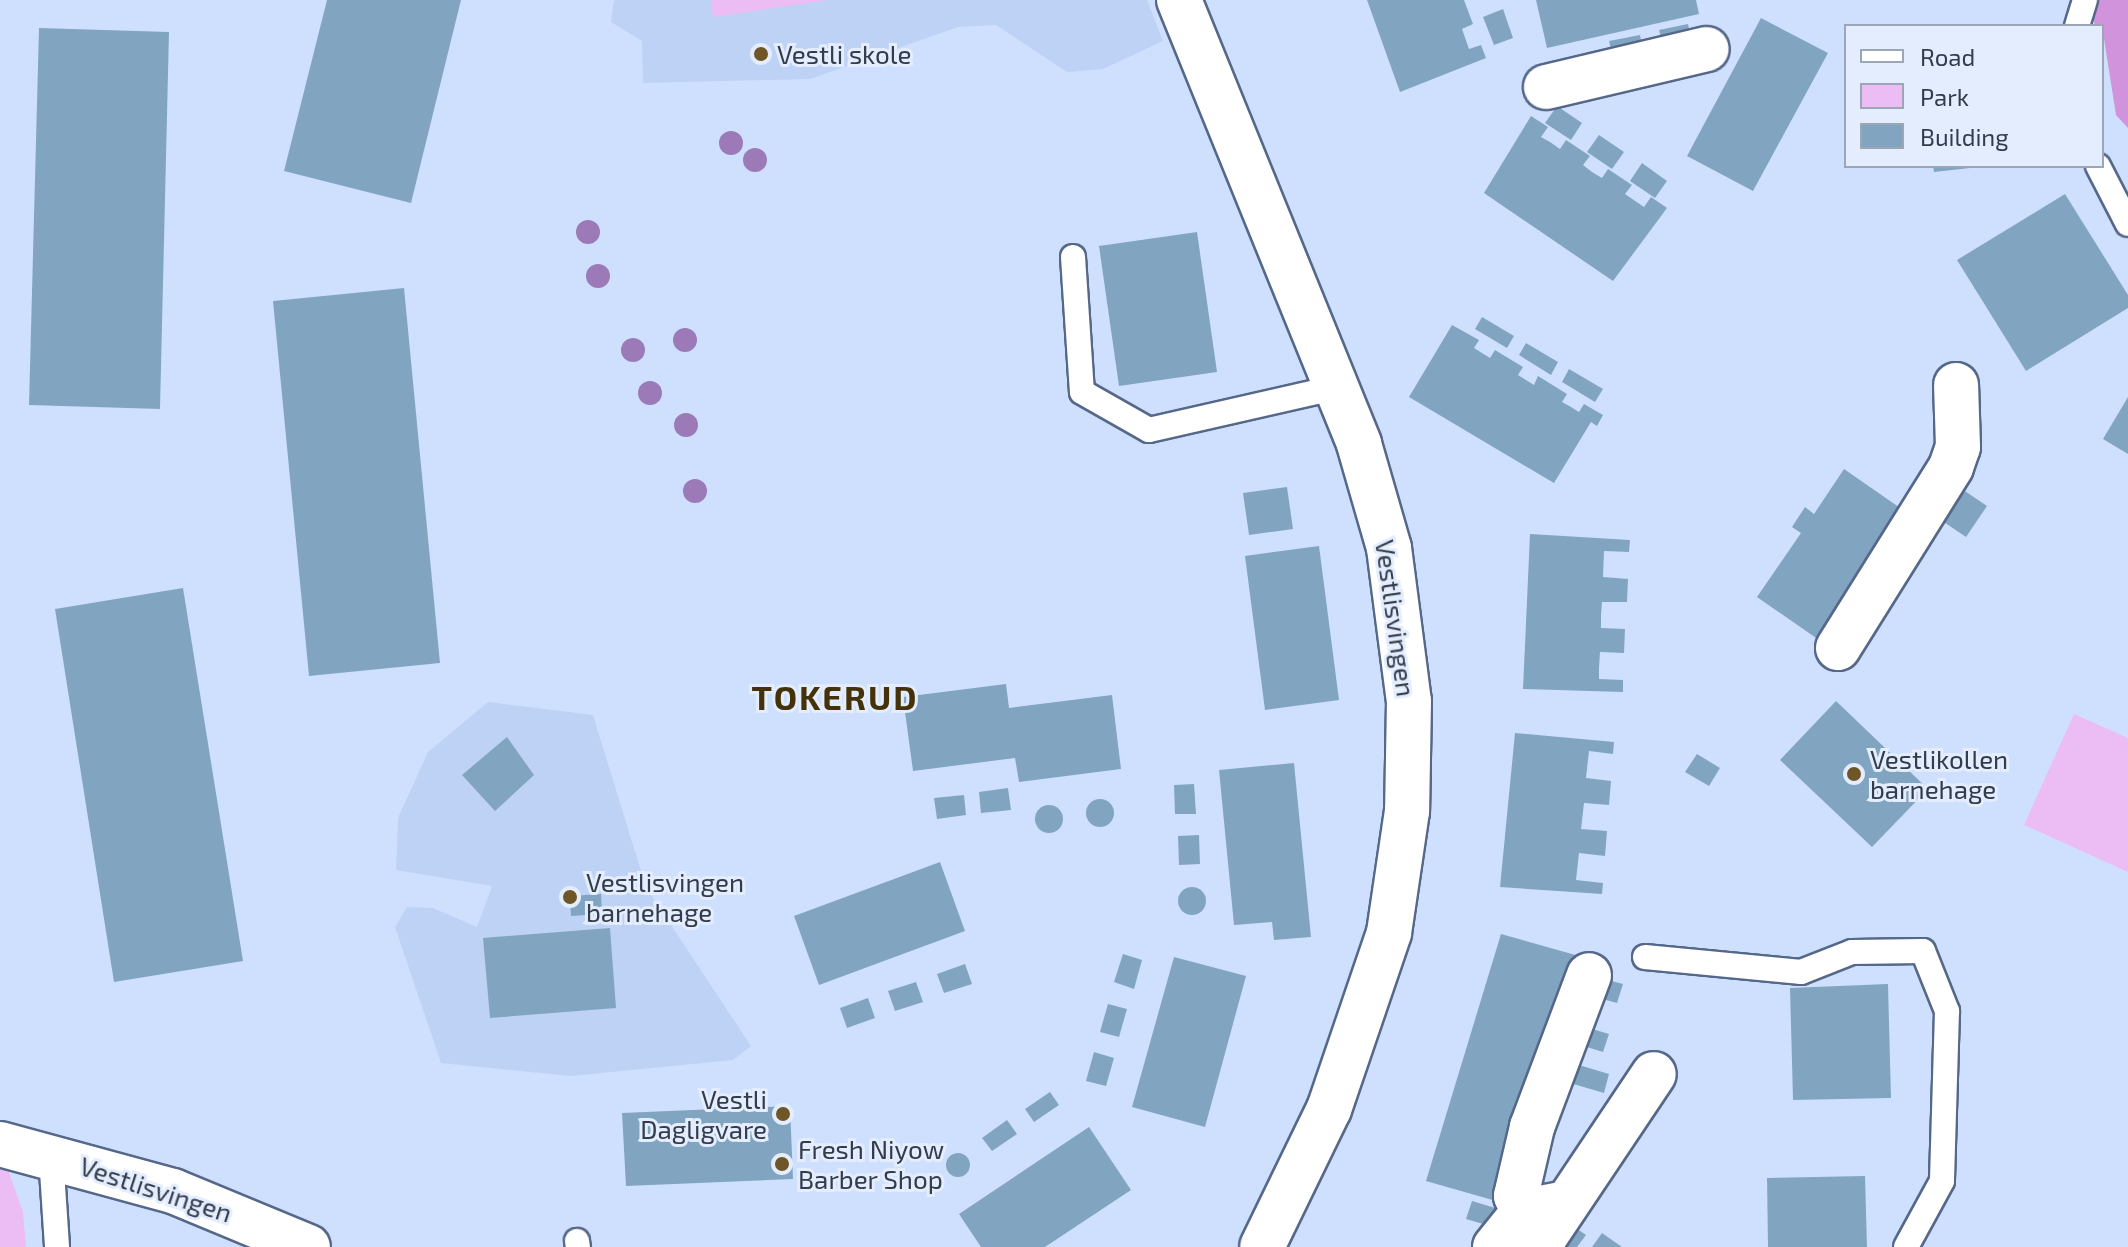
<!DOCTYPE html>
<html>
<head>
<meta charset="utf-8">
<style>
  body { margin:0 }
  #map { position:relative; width:2128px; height:1247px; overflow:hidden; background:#cfe0ff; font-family:"Exo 2",sans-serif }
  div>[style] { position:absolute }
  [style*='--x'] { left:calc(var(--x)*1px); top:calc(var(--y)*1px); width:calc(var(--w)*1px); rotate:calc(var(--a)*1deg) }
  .built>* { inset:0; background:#bed2f5 }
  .green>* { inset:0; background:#ecbcf4 }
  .forest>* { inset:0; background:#d193db }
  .building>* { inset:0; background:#81a5c1 }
  .round { border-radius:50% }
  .roads { filter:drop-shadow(2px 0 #56688a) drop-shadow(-2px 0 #56688a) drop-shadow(0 2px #56688a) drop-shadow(0 -2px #56688a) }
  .lane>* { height:24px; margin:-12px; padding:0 12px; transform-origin:12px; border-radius:12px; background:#fff }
  .street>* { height:44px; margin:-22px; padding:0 22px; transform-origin:22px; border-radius:22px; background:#fff }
  .secondary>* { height:44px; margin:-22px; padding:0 22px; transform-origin:22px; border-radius:22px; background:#fff }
  .trees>* { width:24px; height:24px; margin:-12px; border-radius:50%; background:#9b7ab7 }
  .dots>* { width:22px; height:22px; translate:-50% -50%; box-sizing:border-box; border:4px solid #e4edfd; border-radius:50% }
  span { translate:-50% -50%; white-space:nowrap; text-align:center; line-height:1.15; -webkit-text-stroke:6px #e4edfd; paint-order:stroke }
  .poi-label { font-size:26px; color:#333c4b }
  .left { translate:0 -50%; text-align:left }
  .right { translate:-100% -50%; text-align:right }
  .street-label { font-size:26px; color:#333c4b }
  .district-label { font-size:34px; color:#45320a; font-weight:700; letter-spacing:2px }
  .legend { position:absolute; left:1844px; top:24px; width:260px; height:144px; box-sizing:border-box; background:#e4edfd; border:2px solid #9da6b6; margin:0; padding:10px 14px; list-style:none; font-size:24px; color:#333c4b }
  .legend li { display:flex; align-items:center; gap:16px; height:40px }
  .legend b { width:40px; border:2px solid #9da6b6 }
</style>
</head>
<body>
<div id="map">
  <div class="built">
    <div style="clip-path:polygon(614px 0,1147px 0,1163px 41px,1103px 69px,1067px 72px,996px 25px,958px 27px,810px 79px,643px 83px,642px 41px,611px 22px)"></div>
    <div style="clip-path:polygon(488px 702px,593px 715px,646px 887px,751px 1046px,733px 1060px,571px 1076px,441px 1063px,395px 927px,407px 907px,433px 908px,477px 927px,492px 886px,396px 870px,398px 818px,428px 752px)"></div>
  </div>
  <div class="green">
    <div style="clip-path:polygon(711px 0,829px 0,713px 17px)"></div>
    <div style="clip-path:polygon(2074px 714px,2128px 738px,2128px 872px,2024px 825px)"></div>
    <div style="clip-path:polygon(0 1169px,8px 1170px,23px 1212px,26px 1247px,0 1247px)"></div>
  </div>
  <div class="forest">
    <div style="clip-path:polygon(2089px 0,2128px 0,2128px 128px,2116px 115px,2102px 26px,2095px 26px)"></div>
  </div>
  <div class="building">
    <div style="clip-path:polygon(327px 0,461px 0,411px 203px,284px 171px)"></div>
    <div style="clip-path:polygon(1367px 0,1464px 0,1473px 24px,1462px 29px,1469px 49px,1481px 45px,1486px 58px,1400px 92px)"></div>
    <div style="clip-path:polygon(1536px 0,1696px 0,1699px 14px,1547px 48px)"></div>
    <div style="clip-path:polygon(1503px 9px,1513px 38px,1494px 45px,1483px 17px)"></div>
    <div style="clip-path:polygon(1761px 18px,1828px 53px,1753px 191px,1687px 156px)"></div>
    <div style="clip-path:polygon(1688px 24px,1692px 44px,1664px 50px,1659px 30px)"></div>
    <div style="clip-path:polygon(39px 28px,169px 32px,160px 409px,29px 405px)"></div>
    <div style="clip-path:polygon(1640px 35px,1644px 55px,1614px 61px,1609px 41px)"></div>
    <div style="clip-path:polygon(1557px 106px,1582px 123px,1571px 140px,1545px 123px)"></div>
    <div style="clip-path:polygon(1531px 116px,1548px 127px,1541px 137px,1550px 142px,1560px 149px,1566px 140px,1590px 156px,1583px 165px,1592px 172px,1602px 178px,1608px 169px,1632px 185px,1625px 194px,1644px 207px,1651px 197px,1667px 208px,1613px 281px,1484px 193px)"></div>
    <div style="clip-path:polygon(1599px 135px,1624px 152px,1612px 169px,1587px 152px)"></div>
    <div style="clip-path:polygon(1642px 163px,1667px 181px,1655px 198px,1630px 181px)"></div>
    <div style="clip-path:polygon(1933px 166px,1970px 166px,1970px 168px,1934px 172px)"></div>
    <div style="clip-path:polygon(2065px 194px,2128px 295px,2128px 308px,2026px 371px,1957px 260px)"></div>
    <div style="clip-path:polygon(1197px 232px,1217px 372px,1119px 386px,1099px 246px)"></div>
    <div style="clip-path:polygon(404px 288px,440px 663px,309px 676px,273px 301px)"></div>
    <div style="clip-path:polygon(1482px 317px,1514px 336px,1507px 348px,1475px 329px)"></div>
    <div style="clip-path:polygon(1452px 325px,1479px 340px,1474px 348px,1490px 358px,1495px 350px,1523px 367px,1518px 375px,1534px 385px,1538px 376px,1567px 394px,1562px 402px,1571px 407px,1579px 412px,1584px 404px,1603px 415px,1597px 426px,1591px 422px,1554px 483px,1409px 397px)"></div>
    <div style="clip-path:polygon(1526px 343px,1558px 362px,1551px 375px,1519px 355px)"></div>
    <div style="clip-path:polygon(1569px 369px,1603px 389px,1595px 402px,1562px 382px)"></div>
    <div style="clip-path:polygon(2128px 397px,2128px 454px,2103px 439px)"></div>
    <div style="clip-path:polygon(1844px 469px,1906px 512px,1819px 640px,1757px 597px,1801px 533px,1792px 527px,1805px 507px,1814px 514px)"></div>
    <div style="clip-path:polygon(1953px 483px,1987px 506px,1966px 537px,1932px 514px)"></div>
    <div style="clip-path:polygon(1287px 487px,1293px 529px,1249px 535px,1243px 493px)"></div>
    <div style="clip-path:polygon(1530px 534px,1630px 540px,1629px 552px,1604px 551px,1603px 577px,1628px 579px,1627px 602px,1602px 602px,1601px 615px,1601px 628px,1625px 629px,1624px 653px,1600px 652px,1599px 668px,1599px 679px,1623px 680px,1623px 692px,1523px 689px)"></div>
    <div style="clip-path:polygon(1319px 546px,1339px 700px,1265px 710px,1245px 556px)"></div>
    <div style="clip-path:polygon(183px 588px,243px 961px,114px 982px,55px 609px)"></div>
    <div style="clip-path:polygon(1006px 684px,1009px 708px,1112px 695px,1121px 769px,1019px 782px,1015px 758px,913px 771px,903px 697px)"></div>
    <div style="clip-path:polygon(1836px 701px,1928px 789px,1872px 847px,1780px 760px)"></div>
    <div style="clip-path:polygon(1515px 733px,1614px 742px,1613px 754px,1589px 751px,1586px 778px,1611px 781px,1609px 805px,1584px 803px,1581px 829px,1607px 831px,1605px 856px,1579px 853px,1576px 880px,1603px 883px,1602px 894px,1500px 887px)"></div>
    <div style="clip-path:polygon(507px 737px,534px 775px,495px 811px,462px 775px)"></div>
    <div style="clip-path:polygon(1697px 754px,1720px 768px,1709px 786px,1685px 772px)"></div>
    <div style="clip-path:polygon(1294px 763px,1311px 937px,1274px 940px,1272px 922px,1234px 925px,1219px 770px)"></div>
    <div style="clip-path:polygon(1194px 784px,1196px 814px,1175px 814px,1174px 785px)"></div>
    <div style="clip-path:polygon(1008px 788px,1011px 810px,981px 813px,979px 792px)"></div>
    <div style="clip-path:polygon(964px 795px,966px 815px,937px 819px,934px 798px)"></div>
    <div class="round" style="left:1086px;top:799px;width:28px;height:28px"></div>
    <div class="round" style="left:1035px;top:805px;width:28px;height:28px"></div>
    <div style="clip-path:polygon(1199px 835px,1200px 864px,1179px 865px,1178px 836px)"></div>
    <div style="clip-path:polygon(940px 862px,965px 931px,819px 985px,794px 916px)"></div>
    <div class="round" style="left:1178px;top:887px;width:28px;height:28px"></div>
    <div style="clip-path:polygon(601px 894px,602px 914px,571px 916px,570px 896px)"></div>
    <div style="clip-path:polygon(610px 928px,616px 1008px,490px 1018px,483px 938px)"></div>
    <div style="clip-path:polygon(1501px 934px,1586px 958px,1510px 1205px,1426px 1181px)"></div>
    <div style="clip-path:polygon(1123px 954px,1142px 960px,1134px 989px,1114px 982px)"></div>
    <div style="clip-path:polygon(1174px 957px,1246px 976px,1205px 1127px,1132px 1107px)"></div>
    <div style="clip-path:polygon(965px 964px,972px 984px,944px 993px,937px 974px)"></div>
    <div style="clip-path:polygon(1593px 976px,1623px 984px,1617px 1003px,1588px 995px)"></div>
    <div style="clip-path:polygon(916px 982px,923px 1002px,895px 1011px,888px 991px)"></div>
    <div style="clip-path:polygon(1888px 984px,1891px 1098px,1793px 1100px,1790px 988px)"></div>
    <div style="clip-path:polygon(868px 998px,875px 1018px,847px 1028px,840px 1008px)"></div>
    <div style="clip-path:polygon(1108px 1004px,1127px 1009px,1119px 1037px,1100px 1032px)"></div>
    <div style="clip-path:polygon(1579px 1025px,1609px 1034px,1603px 1052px,1574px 1043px)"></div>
    <div style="clip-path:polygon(1094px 1052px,1114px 1058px,1106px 1086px,1086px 1081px)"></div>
    <div style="clip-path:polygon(1569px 1062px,1609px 1074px,1604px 1093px,1563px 1081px)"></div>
    <div style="clip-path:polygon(1050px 1092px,1059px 1105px,1034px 1122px,1025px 1109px)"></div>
    <div style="clip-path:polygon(790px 1106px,793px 1179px,626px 1186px,622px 1113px)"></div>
    <div style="clip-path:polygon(1007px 1120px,1017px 1134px,992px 1151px,982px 1138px)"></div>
    <div style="clip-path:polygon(1089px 1127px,1131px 1190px,1045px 1247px,981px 1247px,959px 1214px)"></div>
    <div class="round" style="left:946px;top:1153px;width:24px;height:24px"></div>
    <div style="clip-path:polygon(1865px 1176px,1867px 1247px,1768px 1247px,1767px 1178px)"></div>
    <div style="clip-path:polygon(1472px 1201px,1512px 1213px,1507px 1231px,1466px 1219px)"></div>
    <div style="clip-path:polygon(1573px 1226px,1586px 1235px,1577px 1247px,1558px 1247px)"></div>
    <div style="clip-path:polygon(1602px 1233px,1622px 1247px,1592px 1247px)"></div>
  </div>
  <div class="roads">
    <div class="lane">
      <div style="--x:2077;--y:26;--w:27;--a:-73"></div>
      <div style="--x:2098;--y:166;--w:65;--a:62.7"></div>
      <div style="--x:1073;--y:257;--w:135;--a:86.2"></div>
      <div style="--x:1082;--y:392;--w:77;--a:29.6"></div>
      <div style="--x:1149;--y:430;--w:195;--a:-12.8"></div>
      <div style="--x:1645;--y:957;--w:157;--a:5.5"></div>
      <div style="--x:1801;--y:972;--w:55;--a:-21.4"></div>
      <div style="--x:1852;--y:952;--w:71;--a:-0.8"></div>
      <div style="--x:1923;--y:951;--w:65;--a:68.2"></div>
      <div style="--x:1947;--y:1011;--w:170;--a:91.7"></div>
      <div style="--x:1942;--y:1181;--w:75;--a:118.6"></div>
      <div style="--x:51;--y:1156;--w:91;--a:86.2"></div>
      <div style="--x:577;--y:1241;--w:6;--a:81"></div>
    </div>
    <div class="street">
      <div style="--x:1546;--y:87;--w:165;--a:-13.3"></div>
      <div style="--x:1838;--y:648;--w:213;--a:-58"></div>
      <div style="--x:1951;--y:467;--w:21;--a:-71"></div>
      <div style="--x:1958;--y:447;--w:62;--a:-91.8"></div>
      <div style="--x:1566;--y:1203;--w:43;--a:169.2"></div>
      <div style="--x:1524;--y:1211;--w:17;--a:-118"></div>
      <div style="--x:1516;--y:1196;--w:71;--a:-76.9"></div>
      <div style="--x:1532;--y:1127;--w:162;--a:-69.4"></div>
      <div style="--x:1495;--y:1247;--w:46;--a:-51.1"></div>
      <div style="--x:1538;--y:1247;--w:208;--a:-56.2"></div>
    </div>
    <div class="secondary">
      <div style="--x:1179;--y:0;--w:479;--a:67.9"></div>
      <div style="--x:1359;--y:444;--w:108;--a:73.9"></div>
      <div style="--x:1389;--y:548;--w:154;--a:82.6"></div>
      <div style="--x:1409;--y:701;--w:110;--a:91"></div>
      <div style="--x:1407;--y:811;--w:123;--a:98.4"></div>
      <div style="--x:1389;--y:933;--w:186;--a:108.8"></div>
      <div style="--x:1329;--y:1109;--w:153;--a:115.9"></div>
      <div style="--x:0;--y:1144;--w:179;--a:15.2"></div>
      <div style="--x:173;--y:1191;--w:146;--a:22.5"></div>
    </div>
  </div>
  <div class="trees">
    <div style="left:731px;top:143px"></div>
    <div style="left:755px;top:160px"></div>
    <div style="left:588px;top:232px"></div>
    <div style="left:598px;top:276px"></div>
    <div style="left:685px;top:340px"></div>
    <div style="left:633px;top:350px"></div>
    <div style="left:650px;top:393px"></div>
    <div style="left:686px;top:425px"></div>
    <div style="left:695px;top:491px"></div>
  </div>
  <div class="dots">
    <div style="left:761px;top:54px;background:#6f5627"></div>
    <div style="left:1854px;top:774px;background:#6f5627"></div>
    <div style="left:570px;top:897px;background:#6f5627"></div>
    <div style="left:783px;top:1114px;background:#6f5627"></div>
    <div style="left:782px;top:1164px;background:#6f5627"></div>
  </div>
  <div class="poi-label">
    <span class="left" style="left:777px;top:54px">Vestli skole</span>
    <span class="left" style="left:1870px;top:774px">Vestlikollen<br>barnehage</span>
    <span class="left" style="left:586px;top:897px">Vestlisvingen<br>barnehage</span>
    <span class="right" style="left:767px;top:1114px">Vestli<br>Dagligvare</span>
    <span class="left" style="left:798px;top:1164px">Fresh Niyow<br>Barber Shop</span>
  </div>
  <div class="street-label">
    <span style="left:1396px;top:618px;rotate:82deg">Vestlisvingen</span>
    <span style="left:156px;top:1189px;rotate:18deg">Vestlisvingen</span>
  </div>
  <div class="district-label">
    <span style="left:835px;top:697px">TOKERUD</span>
  </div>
  <ul class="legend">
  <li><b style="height:10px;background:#fff"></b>Road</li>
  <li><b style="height:22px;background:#ecbcf4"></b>Park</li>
  <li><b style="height:22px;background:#81a5c1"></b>Building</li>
  </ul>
</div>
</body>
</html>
